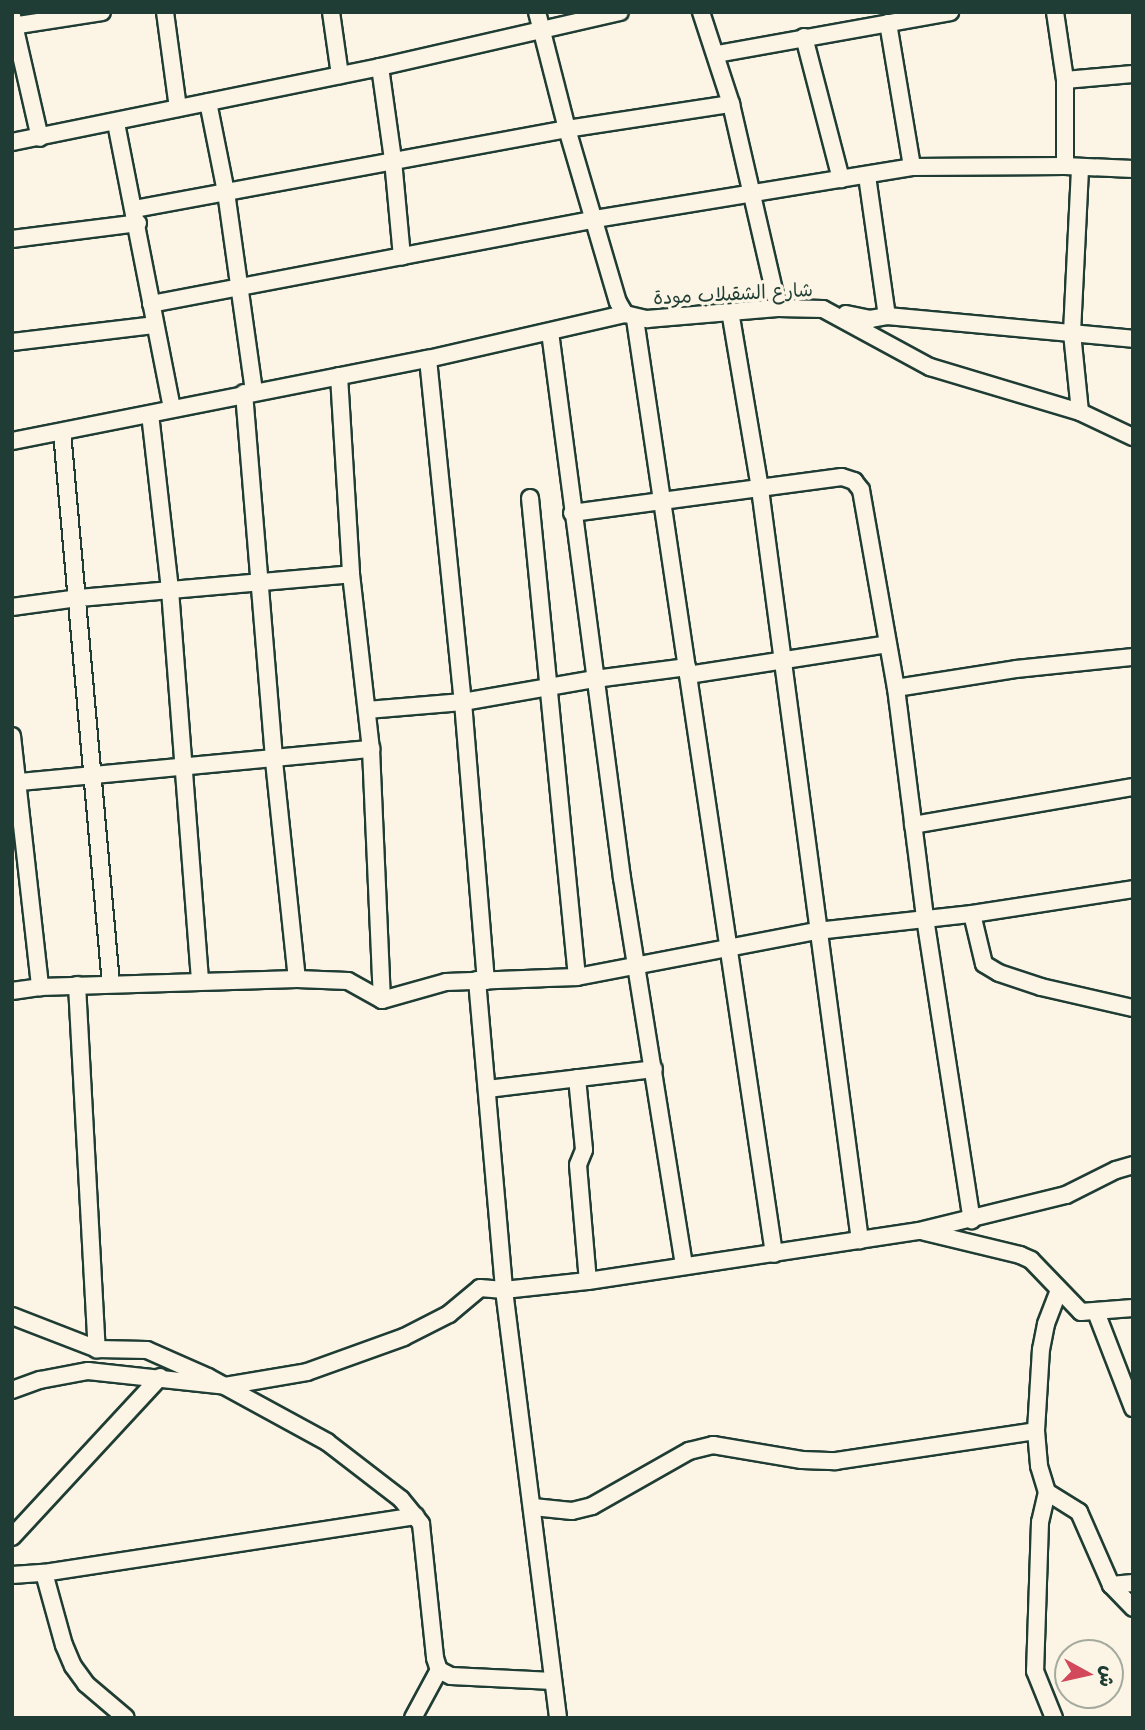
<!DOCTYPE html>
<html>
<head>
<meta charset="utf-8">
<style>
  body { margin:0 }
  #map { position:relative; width:1145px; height:1730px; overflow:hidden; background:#fcf5e5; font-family:Mali,"Playpen Sans Arabic",sans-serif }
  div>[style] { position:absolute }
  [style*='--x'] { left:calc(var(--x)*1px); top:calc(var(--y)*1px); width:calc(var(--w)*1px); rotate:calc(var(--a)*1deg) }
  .roads { filter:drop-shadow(2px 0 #1f3d34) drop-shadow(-2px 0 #1f3d34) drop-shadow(0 2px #1f3d34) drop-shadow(0 -2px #1f3d34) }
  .minor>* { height:16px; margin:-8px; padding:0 8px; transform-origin:8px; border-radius:8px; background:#fcf5e5 }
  span { translate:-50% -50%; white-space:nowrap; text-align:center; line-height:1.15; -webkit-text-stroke:7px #fcf5e5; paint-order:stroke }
  .street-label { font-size:19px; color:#1f3d34 }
  .frame { position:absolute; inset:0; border:14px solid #1f3d34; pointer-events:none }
  .north { position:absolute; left:1054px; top:1639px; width:70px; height:70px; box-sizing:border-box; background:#fcf5e5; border:2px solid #a4ab9e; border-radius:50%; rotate:98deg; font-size:19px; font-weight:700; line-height:28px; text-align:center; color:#1f3d34 }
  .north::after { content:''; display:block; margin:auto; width:24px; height:32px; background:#d1495b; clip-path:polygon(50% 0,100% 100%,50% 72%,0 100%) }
</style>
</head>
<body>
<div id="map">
  <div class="roads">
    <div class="minor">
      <div style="--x:165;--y:12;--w:97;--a:82.3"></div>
      <div style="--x:331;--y:12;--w:64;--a:81.9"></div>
      <div style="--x:537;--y:12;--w:121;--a:75.6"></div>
      <div style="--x:567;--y:129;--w:180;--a:73.6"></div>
      <div style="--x:618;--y:302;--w:14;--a:60"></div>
      <div style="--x:625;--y:314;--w:23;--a:13"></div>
      <div style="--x:647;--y:319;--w:131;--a:-4.8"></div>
      <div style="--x:778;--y:308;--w:45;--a:1.3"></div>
      <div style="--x:823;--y:309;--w:122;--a:28.5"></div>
      <div style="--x:930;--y:367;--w:157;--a:16.7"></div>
      <div style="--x:1080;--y:412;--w:59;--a:25.3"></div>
      <div style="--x:701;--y:12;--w:97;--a:71.9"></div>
      <div style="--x:731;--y:104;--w:209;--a:77"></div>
      <div style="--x:1055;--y:12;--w:69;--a:81.6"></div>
      <div style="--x:1065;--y:80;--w:86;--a:90"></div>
      <div style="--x:12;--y:16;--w:125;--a:77.1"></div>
      <div style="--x:888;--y:23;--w:146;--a:80.5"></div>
      <div style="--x:12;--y:26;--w:91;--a:-8.8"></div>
      <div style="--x:804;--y:37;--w:147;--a:75.4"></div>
      <div style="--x:717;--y:54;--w:237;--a:-10.2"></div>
      <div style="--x:380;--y:67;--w:94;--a:82"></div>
      <div style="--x:393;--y:160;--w:97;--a:84.7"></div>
      <div style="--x:1065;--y:80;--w:68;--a:-5"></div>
      <div style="--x:208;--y:102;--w:92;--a:78.7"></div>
      <div style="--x:226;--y:192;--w:201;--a:82"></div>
      <div style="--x:116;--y:123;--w:290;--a:78.9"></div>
      <div style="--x:12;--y:142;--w:376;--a:-11.5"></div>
      <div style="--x:380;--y:67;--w:246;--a:-12.9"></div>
      <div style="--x:1080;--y:169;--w:164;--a:92.8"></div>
      <div style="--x:1072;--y:333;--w:79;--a:84.2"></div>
      <div style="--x:867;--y:176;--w:141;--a:81.9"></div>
      <div style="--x:135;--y:209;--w:439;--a:-10.5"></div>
      <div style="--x:567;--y:129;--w:166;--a:-8.7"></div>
      <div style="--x:12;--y:239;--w:127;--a:-7.2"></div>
      <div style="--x:151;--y:304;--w:452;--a:-10.8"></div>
      <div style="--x:595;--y:219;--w:321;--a:-9.3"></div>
      <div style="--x:912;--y:167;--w:153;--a:-0.4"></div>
      <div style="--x:1065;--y:166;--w:68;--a:2.5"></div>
      <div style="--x:730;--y:311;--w:181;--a:80.4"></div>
      <div style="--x:760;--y:489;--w:758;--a:82.42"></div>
      <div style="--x:846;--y:314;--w:25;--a:12"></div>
      <div style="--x:870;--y:319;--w:17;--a:-10"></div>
      <div style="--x:887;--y:316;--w:247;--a:5.3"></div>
      <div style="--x:635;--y:319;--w:945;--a:81.54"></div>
      <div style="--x:550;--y:332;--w:551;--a:82.49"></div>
      <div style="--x:622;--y:878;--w:391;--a:80.9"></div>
      <div style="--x:12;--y:342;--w:143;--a:-6.8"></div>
      <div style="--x:428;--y:359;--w:345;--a:84.2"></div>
      <div style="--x:463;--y:702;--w:280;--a:85.3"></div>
      <div style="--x:339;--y:376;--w:198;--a:86.5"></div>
      <div style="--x:351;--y:574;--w:176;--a:83.5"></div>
      <div style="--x:371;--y:749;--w:251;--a:87.5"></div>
      <div style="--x:244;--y:393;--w:369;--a:85.3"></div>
      <div style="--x:274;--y:761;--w:219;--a:84"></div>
      <div style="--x:150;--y:414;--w:177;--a:83.5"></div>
      <div style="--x:170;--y:590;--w:392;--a:85.6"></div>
      <div style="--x:62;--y:432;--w:554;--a:84.93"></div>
      <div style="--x:12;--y:441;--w:424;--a:-11.2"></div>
      <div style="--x:428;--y:359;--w:202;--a:-12.9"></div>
      <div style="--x:530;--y:498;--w:481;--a:84.4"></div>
      <div style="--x:572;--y:513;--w:272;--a:-7.6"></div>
      <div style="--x:842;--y:477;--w:13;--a:18"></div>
      <div style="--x:854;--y:481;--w:11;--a:52"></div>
      <div style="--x:861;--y:490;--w:201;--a:80"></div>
      <div style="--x:896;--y:688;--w:232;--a:82.8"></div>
      <div style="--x:925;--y:918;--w:306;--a:81.2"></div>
      <div style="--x:12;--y:607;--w:68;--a:-7.7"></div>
      <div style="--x:79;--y:598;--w:273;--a:-5"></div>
      <div style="--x:688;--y:675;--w:202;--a:-8.8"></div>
      <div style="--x:896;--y:688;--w:121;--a:-9"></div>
      <div style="--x:1016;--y:669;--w:118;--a:-5.9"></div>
      <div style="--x:367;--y:710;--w:96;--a:-4.8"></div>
      <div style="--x:463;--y:702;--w:134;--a:-9.9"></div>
      <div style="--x:595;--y:679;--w:93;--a:-7.4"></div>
      <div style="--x:12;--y:736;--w:253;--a:83.6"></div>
      <div style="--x:20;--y:782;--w:353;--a:-5.4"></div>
      <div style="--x:913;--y:825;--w:223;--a:-9.8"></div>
      <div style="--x:972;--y:914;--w:51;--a:76.5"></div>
      <div style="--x:984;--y:964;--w:17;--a:31"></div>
      <div style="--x:999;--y:973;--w:44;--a:18.4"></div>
      <div style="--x:1041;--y:987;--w:94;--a:12.9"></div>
      <div style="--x:477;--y:980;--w:311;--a:85"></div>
      <div style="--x:504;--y:1290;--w:431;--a:82.8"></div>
      <div style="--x:77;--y:985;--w:365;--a:86.9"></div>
      <div style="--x:12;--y:991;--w:28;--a:-8"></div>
      <div style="--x:40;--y:987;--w:257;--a:-1.8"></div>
      <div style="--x:297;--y:979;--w:51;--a:2.2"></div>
      <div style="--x:348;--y:981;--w:39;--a:29"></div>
      <div style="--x:382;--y:1000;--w:66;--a:-15.7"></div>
      <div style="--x:446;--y:982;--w:131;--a:-2.2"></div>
      <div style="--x:577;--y:977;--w:244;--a:-10.9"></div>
      <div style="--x:817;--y:931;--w:156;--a:-6.3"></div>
      <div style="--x:972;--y:914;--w:163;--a:-8.8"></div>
      <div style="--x:577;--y:1078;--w:72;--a:84.4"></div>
      <div style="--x:584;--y:1150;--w:16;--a:112"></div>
      <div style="--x:578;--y:1165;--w:116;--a:85.1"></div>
      <div style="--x:487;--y:1089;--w:168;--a:-6.8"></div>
      <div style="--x:925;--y:1232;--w:98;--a:13.6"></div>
      <div style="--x:1020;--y:1255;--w:12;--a:24"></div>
      <div style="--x:1031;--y:1260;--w:72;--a:46.1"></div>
      <div style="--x:1081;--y:1312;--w:52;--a:-4.4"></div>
      <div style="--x:1059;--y:1290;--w:36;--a:111"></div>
      <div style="--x:1046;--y:1324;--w:25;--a:101"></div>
      <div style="--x:1041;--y:1349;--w:82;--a:93.5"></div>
      <div style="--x:1036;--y:1431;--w:35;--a:85"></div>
      <div style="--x:1039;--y:1466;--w:27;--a:73"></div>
      <div style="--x:1047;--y:1492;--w:38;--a:32"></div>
      <div style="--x:1079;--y:1512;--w:80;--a:66.3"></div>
      <div style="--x:1111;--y:1585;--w:32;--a:46"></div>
      <div style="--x:1096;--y:1312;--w:103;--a:68.9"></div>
      <div style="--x:12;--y:1316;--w:91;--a:21.2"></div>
      <div style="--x:97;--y:1349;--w:50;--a:1.1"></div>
      <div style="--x:147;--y:1350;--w:67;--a:23.9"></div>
      <div style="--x:208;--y:1377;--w:136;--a:28.6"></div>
      <div style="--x:327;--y:1442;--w:93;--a:37.6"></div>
      <div style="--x:401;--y:1499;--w:32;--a:51"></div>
      <div style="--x:421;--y:1524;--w:135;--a:84"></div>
      <div style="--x:435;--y:1658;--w:13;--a:72"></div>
      <div style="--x:439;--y:1670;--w:13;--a:27"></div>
      <div style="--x:451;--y:1676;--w:102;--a:2.8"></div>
      <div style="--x:12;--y:1390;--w:30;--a:-20"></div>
      <div style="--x:40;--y:1380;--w:49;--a:-10.6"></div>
      <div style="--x:88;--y:1371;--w:138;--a:6.2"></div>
      <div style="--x:225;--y:1386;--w:83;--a:-9.7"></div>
      <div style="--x:307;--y:1372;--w:103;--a:-19.8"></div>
      <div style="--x:404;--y:1337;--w:51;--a:-27.1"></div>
      <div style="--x:449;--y:1314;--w:40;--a:-40"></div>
      <div style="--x:480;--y:1288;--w:24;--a:5"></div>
      <div style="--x:504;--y:1290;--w:84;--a:-6.1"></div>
      <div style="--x:588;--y:1281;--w:335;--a:-8.6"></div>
      <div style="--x:919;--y:1231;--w:151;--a:-13.8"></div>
      <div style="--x:1066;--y:1195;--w:56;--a:-26.6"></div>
      <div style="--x:1116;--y:1170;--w:18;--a:-16"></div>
      <div style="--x:1047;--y:1492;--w:31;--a:103"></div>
      <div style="--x:1040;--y:1522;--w:149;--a:91.9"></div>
      <div style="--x:1035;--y:1671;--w:51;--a:68"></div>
      <div style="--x:533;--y:1507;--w:39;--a:6"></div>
      <div style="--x:572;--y:1511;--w:21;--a:-14"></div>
      <div style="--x:592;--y:1506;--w:112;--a:-29.6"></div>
      <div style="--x:689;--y:1451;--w:25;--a:-14"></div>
      <div style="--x:713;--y:1445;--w:90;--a:9.6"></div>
      <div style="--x:802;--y:1460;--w:34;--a:2"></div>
      <div style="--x:836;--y:1461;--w:202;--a:-8.5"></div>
      <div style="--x:12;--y:1537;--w:218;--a:-47.2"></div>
      <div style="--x:44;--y:1573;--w:75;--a:74.5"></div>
      <div style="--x:64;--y:1645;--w:23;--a:67"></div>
      <div style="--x:73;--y:1666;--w:22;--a:54"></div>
      <div style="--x:86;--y:1684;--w:52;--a:40.4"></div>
      <div style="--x:12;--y:1575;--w:32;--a:-4"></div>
      <div style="--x:44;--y:1573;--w:376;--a:-8.7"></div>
      <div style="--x:1111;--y:1585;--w:22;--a:-5"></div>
      <div style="--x:413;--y:1718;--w:55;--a:-61.6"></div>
    </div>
  </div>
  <div class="street-label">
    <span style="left:733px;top:293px;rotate:-3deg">شارع الشقيلاب مودة</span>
  </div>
  <div class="frame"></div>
  <div class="north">ش</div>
</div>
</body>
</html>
